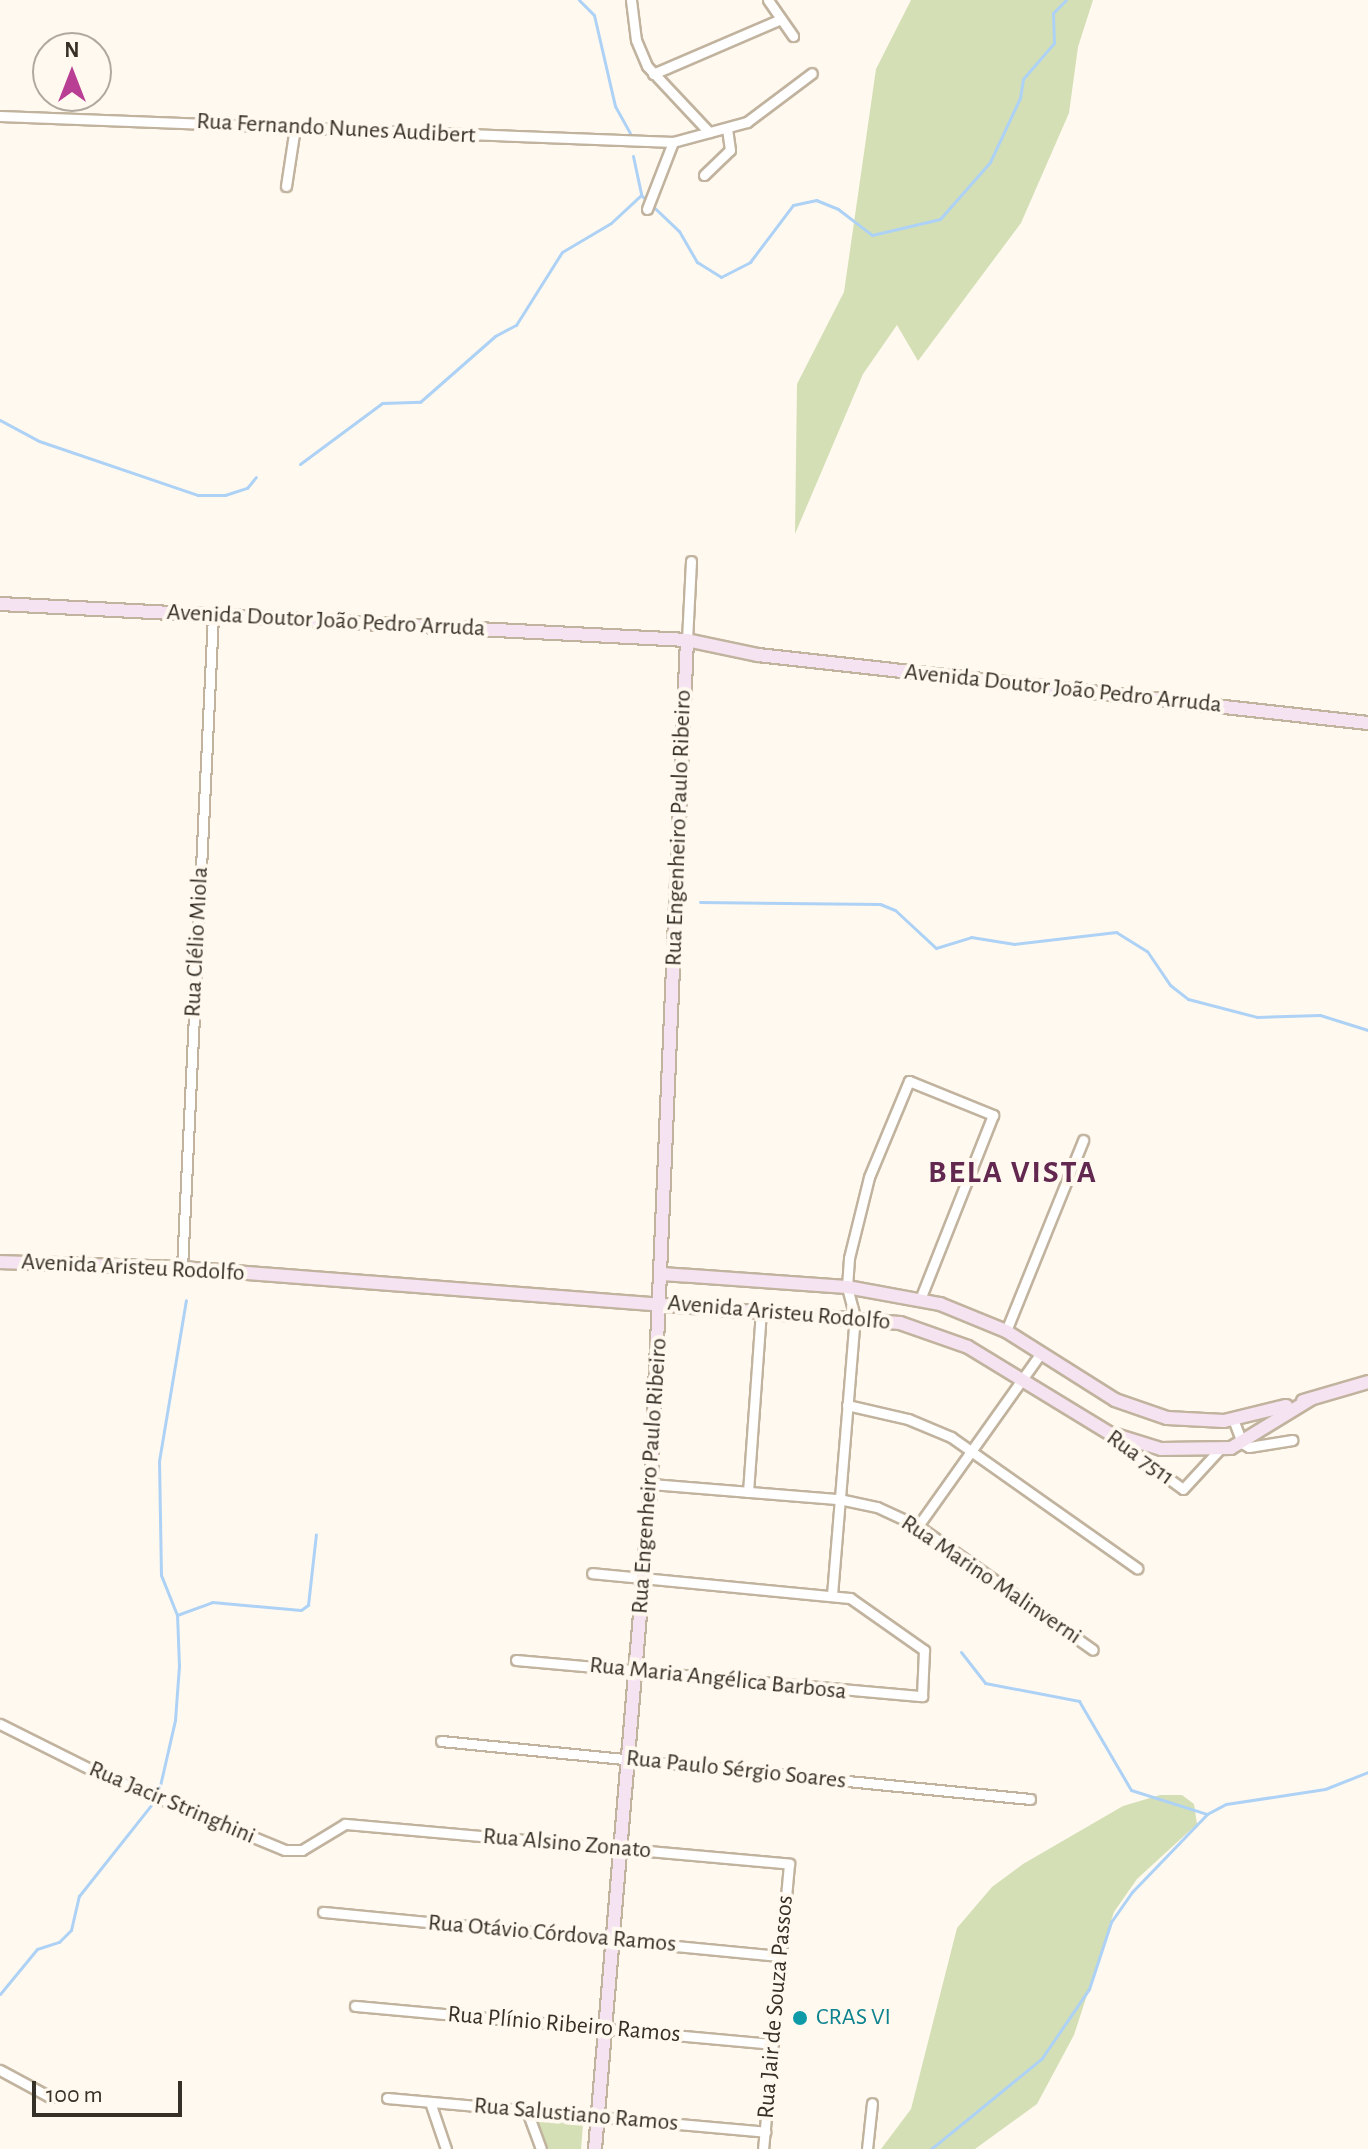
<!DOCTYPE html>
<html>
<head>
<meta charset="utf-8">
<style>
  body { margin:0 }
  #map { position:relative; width:1368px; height:2149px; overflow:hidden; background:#fff9f0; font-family:"Alegreya Sans",sans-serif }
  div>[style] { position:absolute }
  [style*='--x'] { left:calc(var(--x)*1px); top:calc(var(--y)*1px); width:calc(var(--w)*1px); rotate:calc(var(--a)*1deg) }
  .green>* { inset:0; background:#d4dfb5 }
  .stream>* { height:3px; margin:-1.5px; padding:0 1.5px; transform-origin:1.5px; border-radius:1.5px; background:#add2f5 }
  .roads { filter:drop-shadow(2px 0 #c1b39e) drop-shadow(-2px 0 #c1b39e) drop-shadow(0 2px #c1b39e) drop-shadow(0 -2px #c1b39e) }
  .street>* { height:9px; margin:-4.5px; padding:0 4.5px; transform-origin:4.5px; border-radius:4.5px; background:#fff }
  .secondary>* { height:12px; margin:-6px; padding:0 6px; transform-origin:6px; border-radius:6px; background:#f6e3f2 }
  .dots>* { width:22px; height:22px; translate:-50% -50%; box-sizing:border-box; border:4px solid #fff9f0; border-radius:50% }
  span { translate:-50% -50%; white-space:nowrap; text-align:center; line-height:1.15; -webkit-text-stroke:8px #fff9f0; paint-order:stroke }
  .street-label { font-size:24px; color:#363128 }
  .culture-label { font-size:24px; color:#0d838f }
  .left { translate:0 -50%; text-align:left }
  .district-label { font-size:32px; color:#632850; font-weight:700; letter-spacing:2px }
  .north { position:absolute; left:32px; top:32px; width:80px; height:80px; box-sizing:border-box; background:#fff9f0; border:2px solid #afa9a0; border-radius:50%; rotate:0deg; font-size:22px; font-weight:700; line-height:32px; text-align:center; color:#363128 }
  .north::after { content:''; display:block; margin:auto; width:28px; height:36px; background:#b83f93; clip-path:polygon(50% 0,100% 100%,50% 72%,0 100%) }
  .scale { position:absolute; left:32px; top:2081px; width:150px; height:36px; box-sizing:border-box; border:4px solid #363128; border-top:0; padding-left:10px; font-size:24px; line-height:28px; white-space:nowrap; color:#363128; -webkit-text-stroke:6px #fff9f0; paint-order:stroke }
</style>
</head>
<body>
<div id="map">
  <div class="green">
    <div style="clip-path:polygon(911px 0,1093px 0,1078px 47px,1069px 113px,1021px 223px,918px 361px,897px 325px,863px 374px,795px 534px,797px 384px,844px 292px,876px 69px)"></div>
    <div style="clip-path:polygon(1160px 1795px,1182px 1795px,1194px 1804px,1197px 1824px,1137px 1879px,1114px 1912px,1074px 2035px,1037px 2104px,975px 2149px,881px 2149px,911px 2109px,957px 1928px,992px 1887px,1023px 1864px,1123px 1806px)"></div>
    <div style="clip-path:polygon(534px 2118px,583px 2124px,581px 2149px,546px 2149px)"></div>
  </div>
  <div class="stream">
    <div style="--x:579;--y:0;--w:21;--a:45"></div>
    <div style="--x:594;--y:15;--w:93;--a:77"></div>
    <div style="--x:615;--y:106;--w:31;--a:61"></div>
    <div style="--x:633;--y:156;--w:40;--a:78"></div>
    <div style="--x:641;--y:195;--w:52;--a:43.5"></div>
    <div style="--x:679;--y:231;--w:36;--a:60"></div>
    <div style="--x:697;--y:262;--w:28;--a:32"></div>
    <div style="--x:721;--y:277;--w:33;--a:-27"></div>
    <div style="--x:750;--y:262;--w:71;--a:-53"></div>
    <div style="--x:793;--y:205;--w:24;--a:-12"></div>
    <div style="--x:816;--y:200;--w:24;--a:22"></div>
    <div style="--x:838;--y:209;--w:43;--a:37.4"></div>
    <div style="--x:872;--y:235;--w:70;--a:-13.2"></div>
    <div style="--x:940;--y:219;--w:76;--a:-48.7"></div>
    <div style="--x:990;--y:162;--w:71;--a:-64.9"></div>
    <div style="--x:1020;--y:98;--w:19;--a:-81"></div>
    <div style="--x:1023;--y:79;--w:48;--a:-49.3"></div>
    <div style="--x:1054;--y:43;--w:30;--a:-92"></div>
    <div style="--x:1053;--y:13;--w:18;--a:-45"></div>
    <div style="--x:0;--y:420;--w:44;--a:28.3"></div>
    <div style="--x:39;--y:441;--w:168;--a:18.8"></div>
    <div style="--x:198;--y:495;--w:27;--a:0"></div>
    <div style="--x:225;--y:495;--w:23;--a:-18"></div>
    <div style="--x:247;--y:488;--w:14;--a:-51"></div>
    <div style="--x:300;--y:464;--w:102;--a:-36.6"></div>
    <div style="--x:382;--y:403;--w:38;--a:-2"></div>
    <div style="--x:420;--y:402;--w:100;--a:-41.3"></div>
    <div style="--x:495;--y:336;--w:24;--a:-28"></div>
    <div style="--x:516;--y:325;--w:86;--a:-57.8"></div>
    <div style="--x:562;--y:252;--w:57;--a:-30.6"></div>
    <div style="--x:611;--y:223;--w:41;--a:-43"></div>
    <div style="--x:700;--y:902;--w:180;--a:0.6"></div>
    <div style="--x:880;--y:904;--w:16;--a:22"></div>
    <div style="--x:895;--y:910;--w:56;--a:42.8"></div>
    <div style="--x:936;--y:948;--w:37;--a:-17"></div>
    <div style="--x:971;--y:937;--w:44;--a:9.2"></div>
    <div style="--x:1014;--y:944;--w:103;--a:-6.7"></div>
    <div style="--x:1116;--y:932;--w:36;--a:32"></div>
    <div style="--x:1147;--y:951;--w:41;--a:55.9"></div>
    <div style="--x:1170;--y:985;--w:23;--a:38"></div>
    <div style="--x:1188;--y:999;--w:71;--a:14.6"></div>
    <div style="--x:1257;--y:1017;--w:63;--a:-1.8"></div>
    <div style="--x:1320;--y:1015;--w:50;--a:17.4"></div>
    <div style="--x:177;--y:1615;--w:37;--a:-20"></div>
    <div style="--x:212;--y:1602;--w:89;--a:5.1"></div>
    <div style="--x:301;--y:1610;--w:9;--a:-36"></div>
    <div style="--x:308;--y:1605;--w:71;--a:-83.6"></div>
    <div style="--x:961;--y:1652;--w:39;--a:52"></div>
    <div style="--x:985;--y:1683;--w:96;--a:10.8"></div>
    <div style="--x:1079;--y:1701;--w:103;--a:59.7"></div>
    <div style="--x:1131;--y:1790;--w:80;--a:17.5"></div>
    <div style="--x:159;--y:1790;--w:72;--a:-77.1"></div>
    <div style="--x:175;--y:1720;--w:54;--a:-85.8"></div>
    <div style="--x:179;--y:1666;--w:51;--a:-92.2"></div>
    <div style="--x:177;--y:1615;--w:43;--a:-111.8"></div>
    <div style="--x:161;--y:1575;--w:114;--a:-91"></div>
    <div style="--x:159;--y:1461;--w:163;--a:-80.5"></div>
    <div style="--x:0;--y:1994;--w:58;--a:-50.6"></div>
    <div style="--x:37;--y:1949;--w:23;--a:-18"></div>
    <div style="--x:59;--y:1942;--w:17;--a:-45"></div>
    <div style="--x:71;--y:1930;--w:35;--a:-77"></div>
    <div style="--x:79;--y:1896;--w:116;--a:-51.6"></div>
    <div style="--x:931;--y:2149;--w:144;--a:-39.3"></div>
    <div style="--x:1042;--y:2058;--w:83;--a:-55.7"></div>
    <div style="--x:1089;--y:1989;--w:71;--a:-71.8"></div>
    <div style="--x:1111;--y:1922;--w:37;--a:-55"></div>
    <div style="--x:1132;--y:1892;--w:108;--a:-46.1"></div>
    <div style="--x:1207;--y:1814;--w:21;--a:-28"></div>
    <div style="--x:1226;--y:1804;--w:100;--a:-8.6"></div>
    <div style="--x:1325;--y:1789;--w:46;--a:-21.6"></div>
  </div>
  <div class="roads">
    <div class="street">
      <div style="--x:631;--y:0;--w:40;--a:82.9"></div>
      <div style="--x:636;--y:40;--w:28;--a:67"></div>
      <div style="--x:647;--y:66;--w:91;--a:46.8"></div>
      <div style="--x:768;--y:0;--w:44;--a:55.2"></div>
      <div style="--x:653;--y:74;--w:139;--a:-23.3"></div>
      <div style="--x:0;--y:116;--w:674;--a:2.21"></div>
      <div style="--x:704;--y:175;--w:36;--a:-44"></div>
      <div style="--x:730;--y:150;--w:21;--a:-98"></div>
      <div style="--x:286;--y:186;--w:60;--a:-81.3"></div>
      <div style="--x:647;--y:209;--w:72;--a:-68.8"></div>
      <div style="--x:673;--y:142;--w:77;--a:-15.1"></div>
      <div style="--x:747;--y:122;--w:81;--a:-37"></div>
      <div style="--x:687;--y:640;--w:79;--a:-87.1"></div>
      <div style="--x:182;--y:1268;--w:654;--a:-87.28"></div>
      <div style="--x:1006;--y:1331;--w:206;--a:-68"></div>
      <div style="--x:847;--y:1405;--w:63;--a:12.9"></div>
      <div style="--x:908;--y:1419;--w:47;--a:22.7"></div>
      <div style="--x:951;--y:1437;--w:228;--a:35.2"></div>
      <div style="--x:1233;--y:1419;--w:26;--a:69"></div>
      <div style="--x:1242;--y:1443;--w:8;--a:30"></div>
      <div style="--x:1249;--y:1447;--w:44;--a:-9.2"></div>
      <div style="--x:1110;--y:1436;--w:90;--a:36"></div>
      <div style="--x:1183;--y:1489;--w:53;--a:-47.3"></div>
      <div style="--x:651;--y:1484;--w:189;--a:4.6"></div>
      <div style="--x:839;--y:1499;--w:39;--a:12"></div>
      <div style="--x:877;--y:1507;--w:45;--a:24.9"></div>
      <div style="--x:918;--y:1526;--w:214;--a:35.3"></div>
      <div style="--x:748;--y:1492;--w:182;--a:-85.9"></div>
      <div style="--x:918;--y:1526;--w:212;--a:-54.6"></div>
      <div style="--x:832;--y:1595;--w:279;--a:-85.3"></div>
      <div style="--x:855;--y:1317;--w:31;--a:-105"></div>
      <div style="--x:847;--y:1287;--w:29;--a:-86"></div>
      <div style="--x:849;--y:1258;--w:83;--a:-76.1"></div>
      <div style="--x:869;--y:1177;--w:104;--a:-67.4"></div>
      <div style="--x:909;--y:1081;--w:91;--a:22"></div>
      <div style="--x:993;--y:1115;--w:198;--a:111.6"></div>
      <div style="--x:516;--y:1660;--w:408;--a:5.1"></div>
      <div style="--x:922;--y:1696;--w:46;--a:-87.5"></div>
      <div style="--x:924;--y:1650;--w:90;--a:-144.9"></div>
      <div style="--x:850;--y:1598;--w:259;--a:-174.5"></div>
      <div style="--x:0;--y:1724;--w:110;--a:26.6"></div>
      <div style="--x:98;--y:1773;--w:202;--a:22.4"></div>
      <div style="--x:285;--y:1850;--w:17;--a:0"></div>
      <div style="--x:302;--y:1850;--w:50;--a:-31.2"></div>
      <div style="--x:345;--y:1824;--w:446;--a:5.1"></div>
      <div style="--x:789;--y:1864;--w:286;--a:95.2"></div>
      <div style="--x:441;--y:1741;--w:592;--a:5.62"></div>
      <div style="--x:323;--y:1912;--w:459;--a:5.5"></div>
      <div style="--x:355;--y:2006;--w:419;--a:5.2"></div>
      <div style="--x:0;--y:2070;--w:57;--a:28.4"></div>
      <div style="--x:387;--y:2098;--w:380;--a:5.1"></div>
      <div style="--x:430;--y:2102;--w:50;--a:71.2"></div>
      <div style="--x:527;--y:2111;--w:40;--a:69.8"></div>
      <div style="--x:867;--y:2149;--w:46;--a:-83.8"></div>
    </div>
    <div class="secondary">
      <div style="--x:0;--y:604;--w:688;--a:3"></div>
      <div style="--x:687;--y:640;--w:73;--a:11.9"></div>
      <div style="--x:758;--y:655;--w:614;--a:6.36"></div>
      <div style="--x:0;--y:1262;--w:182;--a:1.9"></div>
      <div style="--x:182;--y:1268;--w:720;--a:4.38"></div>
      <div style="--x:900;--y:1323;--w:72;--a:19.4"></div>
      <div style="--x:968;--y:1347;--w:165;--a:31.4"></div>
      <div style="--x:1109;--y:1433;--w:54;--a:17.1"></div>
      <div style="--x:1161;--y:1449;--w:70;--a:-0.8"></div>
      <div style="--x:1231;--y:1448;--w:94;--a:-31.5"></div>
      <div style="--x:662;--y:1274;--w:185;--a:4"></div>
      <div style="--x:847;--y:1287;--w:95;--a:10.4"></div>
      <div style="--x:940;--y:1304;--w:71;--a:22.2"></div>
      <div style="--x:1006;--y:1331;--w:129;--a:32.3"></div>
      <div style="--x:1115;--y:1400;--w:55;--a:19.1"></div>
      <div style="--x:1167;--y:1418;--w:57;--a:3"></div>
      <div style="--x:1224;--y:1421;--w:64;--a:-13.6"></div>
      <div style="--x:1303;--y:1401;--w:68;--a:-16.3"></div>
      <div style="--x:595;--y:2149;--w:667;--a:-85.19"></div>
      <div style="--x:651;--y:1484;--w:845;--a:-87.56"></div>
    </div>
  </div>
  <div class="dots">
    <div style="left:800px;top:2018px;background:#0f9aa8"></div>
  </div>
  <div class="street-label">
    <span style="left:336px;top:129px;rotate:3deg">Rua Fernando Nunes Audibert</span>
    <span style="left:326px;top:621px;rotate:3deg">Avenida Doutor João Pedro Arruda</span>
    <span style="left:1063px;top:689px;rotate:6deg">Avenida Doutor João Pedro Arruda</span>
    <span style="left:679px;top:828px;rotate:-88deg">Rua Engenheiro Paulo Ribeiro</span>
    <span style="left:197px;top:942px;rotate:-87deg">Rua Clélio Miola</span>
    <span style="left:133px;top:1268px;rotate:3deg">Avenida Aristeu Rodolfo</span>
    <span style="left:779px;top:1313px;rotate:5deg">Avenida Aristeu Rodolfo</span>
    <span style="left:1140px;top:1458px;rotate:36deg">Rua 7511</span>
    <span style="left:650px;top:1476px;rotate:-86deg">Rua Engenheiro Paulo Ribeiro</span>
    <span style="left:991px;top:1580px;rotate:34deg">Rua Marino Malinverni</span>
    <span style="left:718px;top:1679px;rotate:6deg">Rua Maria Angélica Barbosa</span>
    <span style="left:736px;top:1770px;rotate:6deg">Rua Paulo Sérgio Soares</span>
    <span style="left:172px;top:1803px;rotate:23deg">Rua Jacir Stringhini</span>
    <span style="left:567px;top:1844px;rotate:5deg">Rua Alsino Zonato</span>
    <span style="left:552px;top:1934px;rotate:5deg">Rua Otávio Córdova Ramos</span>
    <span style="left:776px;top:2007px;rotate:-85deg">Rua Jair de Souza Passos</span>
    <span style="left:564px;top:2025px;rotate:5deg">Rua Plínio Ribeiro Ramos</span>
    <span style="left:576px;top:2115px;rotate:5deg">Rua Salustiano Ramos</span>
  </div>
  <div class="culture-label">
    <span class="left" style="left:816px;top:2018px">CRAS VI</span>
  </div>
  <div class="district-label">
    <span style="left:1013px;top:1172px">BELA VISTA</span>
  </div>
  <div class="north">N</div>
  <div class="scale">100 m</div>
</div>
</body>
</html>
